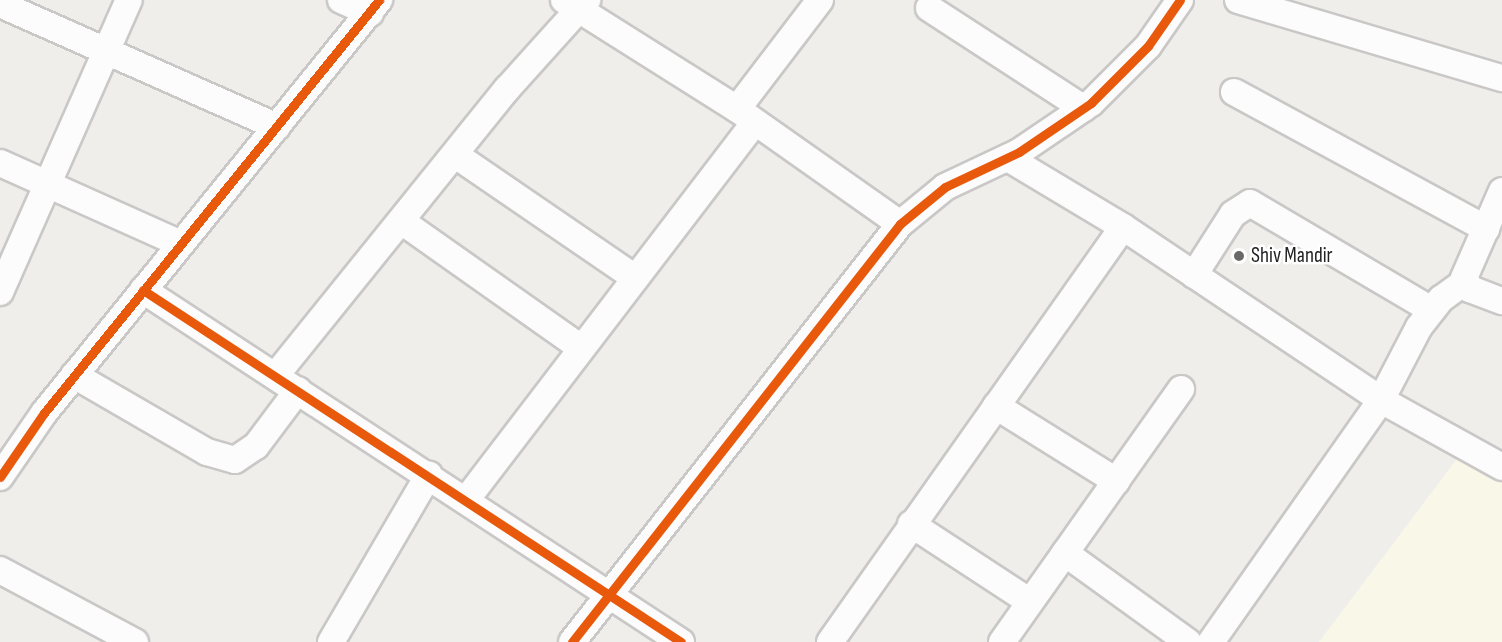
<!DOCTYPE html>
<html>
<head>
<meta charset="utf-8">
<style>
  body { margin:0 }
  #map { position:relative; width:1502px; height:642px; overflow:hidden; background:#f0eeeb; font-family:"Sofia Sans Condensed",sans-serif }
  div>[style] { position:absolute }
  [style*='--x'] { left:calc(var(--x)*1px); top:calc(var(--y)*1px); width:calc(var(--w)*1px); rotate:calc(var(--a)*1deg) }
  .education>* { inset:0; background:#f8f7e8 }
  .roads { filter:drop-shadow(2px 0 #c9c8c7) drop-shadow(-2px 0 #c9c8c7) drop-shadow(0 2px #c9c8c7) drop-shadow(0 -2px #c9c8c7) }
  .minor>* { height:26px; margin:-13px; padding:0 13px; transform-origin:13px; border-radius:13px; background:#fdfcfc }
  .cycleway>* { height:9px; margin:-4.5px; padding:0 4.5px; transform-origin:4.5px; border-radius:4.5px; background:#e8590c }
  .dots>* { width:16px; height:16px; translate:-50% -50%; box-sizing:border-box; border:3px solid #fff; border-radius:50% }
  span { translate:-50% -50%; white-space:nowrap; text-align:center; line-height:1.15; -webkit-text-stroke:5px #fff; paint-order:stroke }
  .poi-label { font-size:21px; color:#222 }
  .left { translate:0 -50%; text-align:left }
</style>
</head>
<body>
<div id="map">
  <div class="education">
    <div style="clip-path:polygon(1462px 452px,1502px 470px,1502px 642px,1319px 642px)"></div>
  </div>
  <div class="roads">
    <div class="minor">
      <div style="--x:341;--y:0;--w:32;--a:24"></div>
      <div style="--x:564;--y:0;--w:204;--a:32.2"></div>
      <div style="--x:737;--y:109;--w:199;--a:35.2"></div>
      <div style="--x:1238;--y:0;--w:275;--a:16.5"></div>
      <div style="--x:0;--y:4;--w:303;--a:23.9"></div>
      <div style="--x:929;--y:8;--w:184;--a:33"></div>
      <div style="--x:1234;--y:92;--w:287;--a:28.5"></div>
      <div style="--x:737;--y:109;--w:137;--a:-52.7"></div>
      <div style="--x:457;--y:156;--w:216;--a:34.4"></div>
      <div style="--x:1008;--y:158;--w:134;--a:31"></div>
      <div style="--x:1123;--y:227;--w:311;--a:33.8"></div>
      <div style="--x:1381;--y:400;--w:138;--a:29"></div>
      <div style="--x:0;--y:163;--w:196;--a:24.1"></div>
      <div style="--x:1502;--y:191;--w:95;--a:113.6"></div>
      <div style="--x:1464;--y:278;--w:13;--a:61"></div>
      <div style="--x:1470;--y:289;--w:34;--a:21"></div>
      <div style="--x:404;--y:223;--w:217;--a:35.2"></div>
      <div style="--x:1194;--y:275;--w:72;--a:-57.4"></div>
      <div style="--x:1233;--y:214;--w:20;--a:-33"></div>
      <div style="--x:1250;--y:203;--w:211;--a:30.5"></div>
      <div style="--x:143;--y:290;--w:643;--a:33.2"></div>
      <div style="--x:0;--y:292;--w:319;--a:-66.2"></div>
      <div style="--x:74;--y:375;--w:154;--a:30.1"></div>
      <div style="--x:207;--y:452;--w:29;--a:16"></div>
      <div style="--x:235;--y:460;--w:25;--a:-34"></div>
      <div style="--x:256;--y:446;--w:70;--a:-53.1"></div>
      <div style="--x:276;--y:375;--w:368;--a:-51.1"></div>
      <div style="--x:507;--y:89;--w:120;--a:-48"></div>
      <div style="--x:996;--y:406;--w:142;--a:32"></div>
      <div style="--x:0;--y:477;--w:78;--a:-55.5"></div>
      <div style="--x:44;--y:413;--w:532;--a:-50.95"></div>
      <div style="--x:466;--y:500;--w:474;--a:-52.6"></div>
      <div style="--x:911;--y:524;--w:142;--a:33.2"></div>
      <div style="--x:1065;--y:553;--w:152;--a:35.9"></div>
      <div style="--x:0;--y:570;--w:153;--a:28.1"></div>
      <div style="--x:331;--y:642;--w:194;--a:-59.7"></div>
      <div style="--x:572;--y:642;--w:531;--a:-51.88"></div>
      <div style="--x:900;--y:224;--w:58;--a:-39.4"></div>
      <div style="--x:945;--y:187;--w:82;--a:-25.3"></div>
      <div style="--x:1019;--y:152;--w:87;--a:-34.2"></div>
      <div style="--x:1091;--y:103;--w:81;--a:-45"></div>
      <div style="--x:1148;--y:46;--w:56;--a:-55.2"></div>
      <div style="--x:830;--y:642;--w:508;--a:-54.78"></div>
      <div style="--x:1002;--y:642;--w:310;--a:-54.7"></div>
      <div style="--x:1211;--y:642;--w:296;--a:-54.9"></div>
      <div style="--x:1381;--y:400;--w:82;--a:-62.5"></div>
      <div style="--x:1419;--y:327;--w:36;--a:-52"></div>
      <div style="--x:1441;--y:299;--w:29;--a:-36"></div>
    </div>
  </div>
  <div class="cycleway">
    <div style="--x:143;--y:290;--w:643;--a:33.2"></div>
    <div style="--x:0;--y:477;--w:78;--a:-55.5"></div>
    <div style="--x:44;--y:413;--w:532;--a:-50.95"></div>
    <div style="--x:572;--y:642;--w:531;--a:-51.88"></div>
    <div style="--x:900;--y:224;--w:58;--a:-39.4"></div>
    <div style="--x:945;--y:187;--w:82;--a:-25.3"></div>
    <div style="--x:1019;--y:152;--w:87;--a:-34.2"></div>
    <div style="--x:1091;--y:103;--w:81;--a:-45"></div>
    <div style="--x:1148;--y:46;--w:56;--a:-55.2"></div>
  </div>
  <div class="dots">
    <div style="left:1239px;top:256px;background:#6a6968"></div>
  </div>
  <div class="poi-label">
    <span class="left" style="left:1251px;top:256px">Shiv Mandir</span>
  </div>
</div>
</body>
</html>
